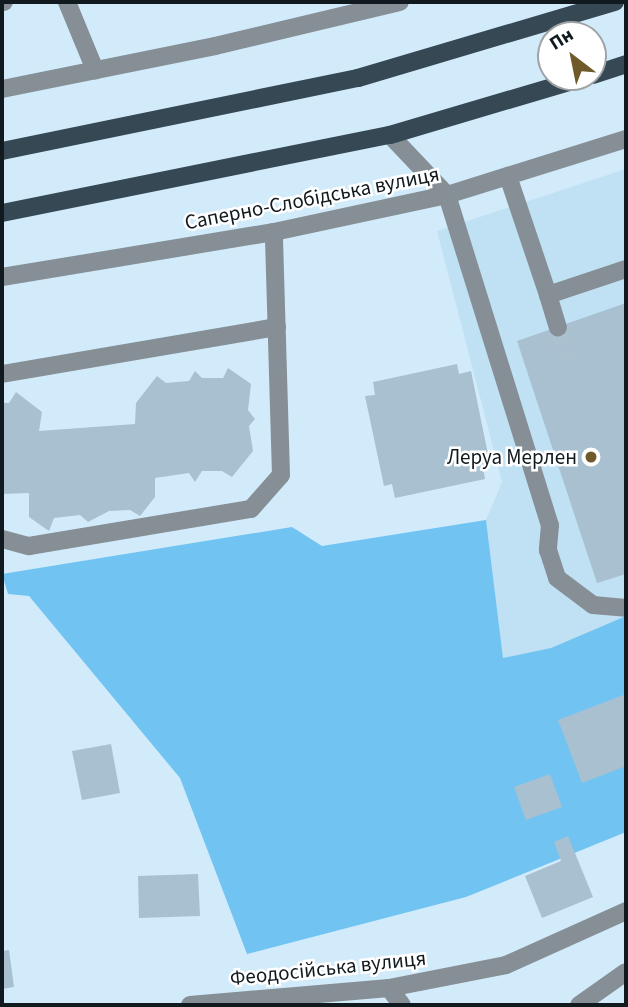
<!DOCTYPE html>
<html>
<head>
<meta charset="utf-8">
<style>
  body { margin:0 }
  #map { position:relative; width:628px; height:1007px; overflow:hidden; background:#d2ebfb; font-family:"Source Sans 3",sans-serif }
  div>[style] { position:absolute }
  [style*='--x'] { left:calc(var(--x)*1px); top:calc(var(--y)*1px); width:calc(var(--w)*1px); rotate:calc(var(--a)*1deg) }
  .built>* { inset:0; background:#c0e0f4 }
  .forest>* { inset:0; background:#71c4f2 }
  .building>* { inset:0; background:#a8c0d0 }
  .minor-tunnel>* { height:18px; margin-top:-9px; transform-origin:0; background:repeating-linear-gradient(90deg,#abc1cf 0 18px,transparent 0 27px) }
  .minor>* { height:18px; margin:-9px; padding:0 9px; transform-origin:9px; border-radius:9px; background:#858f95 }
  .major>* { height:18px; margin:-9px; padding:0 9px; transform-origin:9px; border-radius:9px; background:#364853 }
  .dots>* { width:19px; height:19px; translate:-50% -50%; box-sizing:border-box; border:4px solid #fff; border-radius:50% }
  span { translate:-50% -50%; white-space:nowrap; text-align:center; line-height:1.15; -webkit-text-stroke:5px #fff; paint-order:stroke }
  .street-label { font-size:21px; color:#111a1f }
  .poi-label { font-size:21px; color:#111a1f }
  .right { translate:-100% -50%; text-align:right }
  .frame { position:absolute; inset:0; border:4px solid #111a1f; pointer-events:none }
  .north { position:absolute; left:537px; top:21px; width:70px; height:70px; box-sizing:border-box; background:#fff; border:2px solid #a0a3a5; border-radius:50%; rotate:328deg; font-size:19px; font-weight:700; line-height:28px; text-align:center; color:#111a1f }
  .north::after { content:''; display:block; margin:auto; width:24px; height:32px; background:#705a2a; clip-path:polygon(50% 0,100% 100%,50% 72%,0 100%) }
</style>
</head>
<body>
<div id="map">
  <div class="built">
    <div style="clip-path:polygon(626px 169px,626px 616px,551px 648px,503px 659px,486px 520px,502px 482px,437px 231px)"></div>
  </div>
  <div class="forest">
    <div style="clip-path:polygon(486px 520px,503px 658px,551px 648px,626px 616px,626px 832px,466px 897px,247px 954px,180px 778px,29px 596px,8px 594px,2px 574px,292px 527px,322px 546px)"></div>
  </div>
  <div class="building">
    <div style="clip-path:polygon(626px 303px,626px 574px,597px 583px,517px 341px)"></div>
    <div style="clip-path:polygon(457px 364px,459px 374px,471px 371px,490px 464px,483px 468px,485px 479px,395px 498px,392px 484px,384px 486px,365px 396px,375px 395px,373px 382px)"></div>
    <div style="clip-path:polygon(228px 368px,251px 384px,248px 410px,255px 419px,249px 426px,253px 451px,232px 477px,222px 471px,202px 471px,195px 482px,189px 473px,155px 478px,155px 497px,140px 516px,130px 510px,109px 511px,88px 522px,80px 515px,54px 518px,49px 531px,29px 517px,29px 493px,2px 494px,2px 403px,9px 403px,16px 392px,42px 412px,39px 431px,135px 424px,136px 403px,157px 376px,166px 383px,189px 381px,195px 371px,202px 378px,223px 378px)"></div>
    <div style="clip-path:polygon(626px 694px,626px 766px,582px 783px,558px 720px)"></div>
    <div style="clip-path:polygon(111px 744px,120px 793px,82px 800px,72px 751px)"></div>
    <div style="clip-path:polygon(550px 774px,562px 807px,526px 820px,514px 787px)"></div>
    <div style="clip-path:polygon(568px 836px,593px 897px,542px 918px,525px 876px,561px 861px,554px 842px)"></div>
    <div style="clip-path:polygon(198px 874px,200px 916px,139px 918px,138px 876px)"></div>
    <div style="clip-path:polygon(9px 950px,14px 987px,2px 989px,2px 951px)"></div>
  </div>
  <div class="minor-tunnel">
    <div style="--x:558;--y:327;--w:34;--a:71"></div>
  </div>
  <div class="minor">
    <div style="--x:2;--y:2;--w:2;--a:0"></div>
    <div style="--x:67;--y:2;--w:74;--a:67.6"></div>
    <div style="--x:2;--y:89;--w:217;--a:-11.4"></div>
    <div style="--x:215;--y:46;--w:190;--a:-13.4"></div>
    <div style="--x:390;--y:135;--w:83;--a:46.5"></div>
    <div style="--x:447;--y:195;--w:346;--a:72.7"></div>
    <div style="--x:550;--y:525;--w:25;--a:95"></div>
    <div style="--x:548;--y:550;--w:29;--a:72"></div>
    <div style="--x:557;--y:578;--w:45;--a:36.9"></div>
    <div style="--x:593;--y:605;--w:33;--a:5"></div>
    <div style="--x:508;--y:176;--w:126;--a:71.4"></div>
    <div style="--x:548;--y:295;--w:82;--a:-18.4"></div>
    <div style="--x:2;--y:277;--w:276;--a:-9.4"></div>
    <div style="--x:274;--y:232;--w:177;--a:-12.1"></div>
    <div style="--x:447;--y:195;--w:188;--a:-17.4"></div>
    <div style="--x:548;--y:295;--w:34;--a:73"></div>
    <div style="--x:2;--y:374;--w:279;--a:-9.7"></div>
    <div style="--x:2;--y:539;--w:28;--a:15"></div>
    <div style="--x:29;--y:546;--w:225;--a:-9.5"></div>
    <div style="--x:251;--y:509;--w:45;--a:-48.6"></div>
    <div style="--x:281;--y:475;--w:243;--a:-91.7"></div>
    <div style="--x:389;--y:988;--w:21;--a:53"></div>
    <div style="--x:190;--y:1005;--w:200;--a:-4.9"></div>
    <div style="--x:389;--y:988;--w:119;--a:-11.1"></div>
    <div style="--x:506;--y:965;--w:132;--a:-24.2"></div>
    <div style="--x:579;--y:1005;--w:57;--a:-35.1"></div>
  </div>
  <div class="major">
    <div style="--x:593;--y:75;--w:35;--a:-18"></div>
    <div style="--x:2;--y:151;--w:363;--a:-11.6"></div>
    <div style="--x:358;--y:78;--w:268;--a:-16.5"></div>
    <div style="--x:2;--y:213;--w:396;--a:-11.4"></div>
    <div style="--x:390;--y:135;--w:204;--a:-16.5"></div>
  </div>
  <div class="dots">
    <div style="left:591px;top:457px;background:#705a2a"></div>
  </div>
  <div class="street-label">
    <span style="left:312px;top:198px;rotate:-11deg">Саперно-Слобідська вулиця</span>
    <span style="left:328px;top:968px;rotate:-6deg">Феодосійська вулиця</span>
  </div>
  <div class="poi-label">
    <span class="right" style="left:577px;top:457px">Леруа Мерлен</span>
  </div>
  <div class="frame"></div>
  <div class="north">Пн</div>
</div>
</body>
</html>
